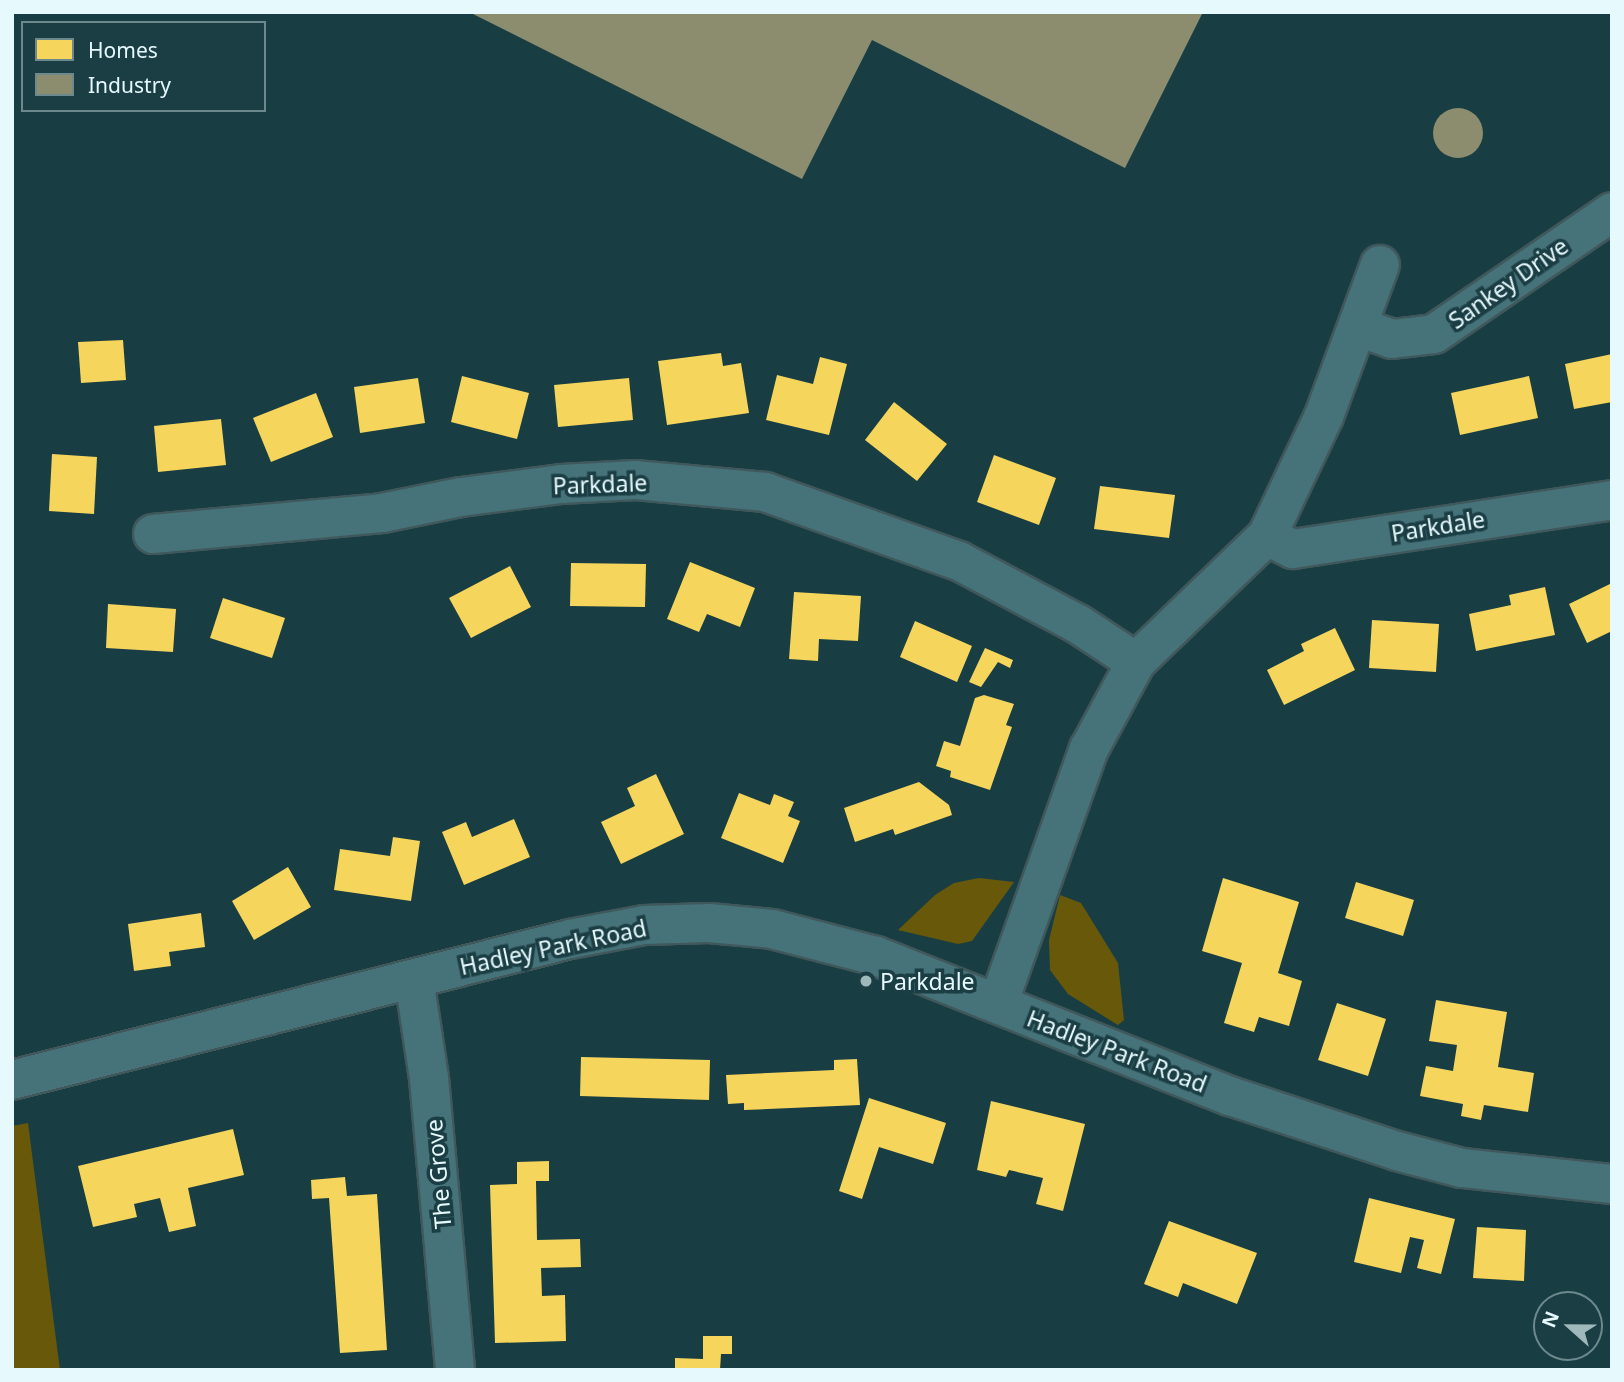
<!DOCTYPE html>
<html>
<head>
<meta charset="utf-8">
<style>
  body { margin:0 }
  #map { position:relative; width:1624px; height:1382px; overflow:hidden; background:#183e44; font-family:"Noto Sans",sans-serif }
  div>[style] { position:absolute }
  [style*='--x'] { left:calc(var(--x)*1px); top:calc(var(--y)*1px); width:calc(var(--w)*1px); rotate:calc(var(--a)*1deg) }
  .green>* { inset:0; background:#68580a }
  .homes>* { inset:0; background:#f6d55c }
  .industry>* { inset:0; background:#8c8c6e }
  .round { border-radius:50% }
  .roads { filter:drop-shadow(2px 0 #40585c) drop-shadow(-2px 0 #40585c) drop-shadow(0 2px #40585c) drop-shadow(0 -2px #40585c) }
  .minor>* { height:38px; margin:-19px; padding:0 19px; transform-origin:19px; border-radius:19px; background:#467279 }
  .tertiary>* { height:38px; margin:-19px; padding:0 19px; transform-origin:19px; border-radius:19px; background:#467279 }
  .dots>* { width:19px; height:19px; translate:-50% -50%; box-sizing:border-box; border:4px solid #1a3e44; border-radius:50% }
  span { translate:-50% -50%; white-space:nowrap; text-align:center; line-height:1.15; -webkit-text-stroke:7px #1a3e44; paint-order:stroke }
  .street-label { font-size:23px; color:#e6f9fd }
  .poi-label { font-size:23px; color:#e6f9fd }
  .left { translate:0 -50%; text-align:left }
  .frame { position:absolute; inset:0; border:14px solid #e6f9fd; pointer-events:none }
  .legend { position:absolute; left:21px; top:21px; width:245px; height:91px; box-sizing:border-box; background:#1a3e44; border:2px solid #6c898e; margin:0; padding:9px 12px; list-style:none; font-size:21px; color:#e6f9fd }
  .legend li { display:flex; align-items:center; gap:14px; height:35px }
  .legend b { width:35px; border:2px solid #6c898e }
  .north { position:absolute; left:1533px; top:1291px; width:70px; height:70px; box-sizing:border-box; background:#1a3e44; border:2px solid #6c898e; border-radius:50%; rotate:291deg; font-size:19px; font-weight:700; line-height:28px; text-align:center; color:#e6f9fd }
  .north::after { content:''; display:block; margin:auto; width:24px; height:32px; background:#9eb8bc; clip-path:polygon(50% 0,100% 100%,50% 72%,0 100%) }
</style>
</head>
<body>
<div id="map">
  <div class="green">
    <div style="clip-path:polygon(979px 878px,1014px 882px,972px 941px,958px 944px,898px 930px,935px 895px,954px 883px)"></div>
    <div style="clip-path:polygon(1060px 895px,1081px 903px,1118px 963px,1124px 1020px,1118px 1025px,1068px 994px,1050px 970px,1049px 940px)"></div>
    <div style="clip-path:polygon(28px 1123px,60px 1370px,12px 1370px,12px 1126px)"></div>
  </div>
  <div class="homes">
    <div style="clip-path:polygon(123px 340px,126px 380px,81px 383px,78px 342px)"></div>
    <div style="clip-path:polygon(721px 353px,723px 366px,741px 363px,749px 413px,667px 425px,658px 361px)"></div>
    <div style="clip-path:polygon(1612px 354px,1612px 402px,1574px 409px,1565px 364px)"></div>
    <div style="clip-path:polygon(820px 357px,847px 364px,829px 435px,766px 420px,777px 375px,813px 384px)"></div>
    <div style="clip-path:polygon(462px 376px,529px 393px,517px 439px,451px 422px)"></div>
    <div style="clip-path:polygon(1529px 376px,1538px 418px,1460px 435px,1451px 393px)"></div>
    <div style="clip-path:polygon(418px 378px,425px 423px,360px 433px,354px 387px)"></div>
    <div style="clip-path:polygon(629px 378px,633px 420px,558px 427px,554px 385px)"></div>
    <div style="clip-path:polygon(316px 393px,333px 437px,271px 462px,253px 418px)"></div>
    <div style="clip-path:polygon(894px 402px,947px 444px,917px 481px,865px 440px)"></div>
    <div style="clip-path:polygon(221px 419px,226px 465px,158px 472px,154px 426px)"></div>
    <div style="clip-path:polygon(52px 454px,97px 457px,94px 514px,49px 511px)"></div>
    <div style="clip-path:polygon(994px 455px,1056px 478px,1039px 525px,977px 502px)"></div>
    <div style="clip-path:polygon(1100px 486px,1175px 495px,1169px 538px,1094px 529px)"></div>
    <div style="clip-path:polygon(690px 562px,755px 588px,740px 627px,707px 614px,699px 632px,667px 619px)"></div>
    <div style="clip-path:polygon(571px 563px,646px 564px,645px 607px,570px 606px)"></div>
    <div style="clip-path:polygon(510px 566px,531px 607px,471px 638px,449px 598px)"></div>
    <div style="clip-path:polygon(1612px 583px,1612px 631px,1587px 643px,1569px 604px)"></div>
    <div style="clip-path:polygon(1545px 587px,1555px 635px,1476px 651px,1469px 614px,1511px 605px,1509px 595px)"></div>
    <div style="clip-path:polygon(794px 592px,861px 596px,858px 641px,819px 639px,818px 661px,789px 659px)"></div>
    <div style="clip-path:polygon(223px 598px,285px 618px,272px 658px,210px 638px)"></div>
    <div style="clip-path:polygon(108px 604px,176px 609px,173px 652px,106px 648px)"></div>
    <div style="clip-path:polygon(1372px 620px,1439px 624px,1436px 672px,1369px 668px)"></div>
    <div style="clip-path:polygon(915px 621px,972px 646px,957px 682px,900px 657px)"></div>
    <div style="clip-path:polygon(1335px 628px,1355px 670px,1284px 705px,1267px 670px,1304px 651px,1301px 644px)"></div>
    <div style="clip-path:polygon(985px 648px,1013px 660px,1010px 668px,998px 662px,981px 687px,969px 682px)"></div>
    <div style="clip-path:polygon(984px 695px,1014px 704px,1006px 725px,1012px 727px,990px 790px,950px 777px,951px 771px,936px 766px,944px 741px,960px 746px,975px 698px)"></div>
    <div style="clip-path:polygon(656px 774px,684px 834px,621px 864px,601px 822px,635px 806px,627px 788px)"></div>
    <div style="clip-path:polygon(919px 782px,949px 805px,952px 815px,895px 835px,893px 829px,855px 842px,844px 808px)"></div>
    <div style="clip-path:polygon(739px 793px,770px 805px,774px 794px,794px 802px,788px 816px,800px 821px,783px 863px,721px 838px)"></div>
    <div style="clip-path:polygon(514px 819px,530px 857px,464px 885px,442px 832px,466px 822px,472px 837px)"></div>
    <div style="clip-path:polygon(393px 837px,420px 841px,411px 901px,334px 890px,340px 849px,390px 856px)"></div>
    <div style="clip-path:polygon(288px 867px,311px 907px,254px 940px,232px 901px)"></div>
    <div style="clip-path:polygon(1223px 878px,1299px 902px,1278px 973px,1302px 981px,1289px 1026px,1259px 1017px,1254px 1032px,1224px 1023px,1242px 963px,1202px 951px)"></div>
    <div style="clip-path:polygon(1356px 882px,1414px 900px,1403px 936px,1345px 918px)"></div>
    <div style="clip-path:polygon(201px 913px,205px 947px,169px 952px,171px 966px,134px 971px,128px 924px)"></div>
    <div style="clip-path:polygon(1436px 1000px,1507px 1012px,1498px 1067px,1534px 1073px,1528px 1112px,1484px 1105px,1481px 1120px,1461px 1116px,1463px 1104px,1420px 1096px,1426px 1066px,1453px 1071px,1457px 1045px,1429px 1041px)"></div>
    <div style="clip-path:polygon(1337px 1003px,1386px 1019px,1368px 1076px,1318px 1060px)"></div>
    <div style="clip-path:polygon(581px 1057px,710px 1060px,709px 1100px,580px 1096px)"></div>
    <div style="clip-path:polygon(857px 1059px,860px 1105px,744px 1110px,744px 1103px,728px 1104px,726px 1075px,834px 1070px,834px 1060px)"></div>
    <div style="clip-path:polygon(869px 1098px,946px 1123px,933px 1164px,879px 1147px,862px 1199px,839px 1191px)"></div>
    <div style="clip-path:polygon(991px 1101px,1085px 1124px,1063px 1211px,1036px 1204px,1043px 1178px,1009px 1170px,1006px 1177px,977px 1170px)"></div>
    <div style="clip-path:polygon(233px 1129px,244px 1175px,188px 1188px,196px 1226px,169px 1232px,160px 1198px,134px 1204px,137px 1217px,93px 1227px,78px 1166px)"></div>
    <div style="clip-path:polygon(549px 1161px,549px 1181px,536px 1181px,537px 1240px,580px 1239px,581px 1267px,541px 1268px,542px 1296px,565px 1295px,566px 1341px,495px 1343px,490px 1185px,517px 1184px,517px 1162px)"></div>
    <div style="clip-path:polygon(345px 1177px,347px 1196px,377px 1194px,387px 1350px,340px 1353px,329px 1198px,312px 1199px,311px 1180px)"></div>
    <div style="clip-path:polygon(1369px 1198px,1455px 1219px,1441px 1274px,1417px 1268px,1424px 1240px,1410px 1237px,1401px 1273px,1354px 1262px)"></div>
    <div style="clip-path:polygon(1169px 1221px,1257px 1253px,1237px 1304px,1183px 1283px,1178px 1297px,1144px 1284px)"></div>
    <div style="clip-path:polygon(1477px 1227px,1526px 1230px,1524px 1281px,1473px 1278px)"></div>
    <div style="clip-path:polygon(703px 1336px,732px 1336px,732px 1354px,721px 1354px,720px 1370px,675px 1370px,675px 1358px,703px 1359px)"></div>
  </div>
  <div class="industry">
    <div style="clip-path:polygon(469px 12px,1203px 12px,1125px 168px,872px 40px,802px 179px)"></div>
    <div class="round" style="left:1433px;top:108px;width:50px;height:50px"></div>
  </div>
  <div class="roads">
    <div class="minor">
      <div style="--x:1358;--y:327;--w:36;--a:19"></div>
      <div style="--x:1392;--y:339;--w:42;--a:-6.8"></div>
      <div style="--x:1434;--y:334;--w:216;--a:-34.4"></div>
      <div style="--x:153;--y:534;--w:230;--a:-5.2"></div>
      <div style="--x:382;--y:513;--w:81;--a:-11.4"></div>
      <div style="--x:461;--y:497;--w:101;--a:-7.4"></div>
      <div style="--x:561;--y:484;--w:75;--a:-3.1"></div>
      <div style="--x:636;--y:480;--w:130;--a:5.3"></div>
      <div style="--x:765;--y:492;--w:206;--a:19.6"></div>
      <div style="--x:959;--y:561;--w:135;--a:27.9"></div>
      <div style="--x:1078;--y:624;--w:69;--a:33.2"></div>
      <div style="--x:1267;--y:536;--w:29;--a:27"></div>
      <div style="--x:1293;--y:549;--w:323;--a:-8.7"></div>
      <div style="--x:414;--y:979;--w:100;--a:81.4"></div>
      <div style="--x:429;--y:1078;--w:293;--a:84.9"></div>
      <div style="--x:998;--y:1004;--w:271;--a:-70.4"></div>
      <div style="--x:1089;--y:749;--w:99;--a:-61.6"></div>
      <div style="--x:1136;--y:662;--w:182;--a:-43.9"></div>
      <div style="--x:1267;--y:536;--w:133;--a:-64.6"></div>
      <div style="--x:1324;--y:416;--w:161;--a:-69.7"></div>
    </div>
    <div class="tertiary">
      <div style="--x:12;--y:1080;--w:576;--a:-14.18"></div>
      <div style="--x:570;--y:939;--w:75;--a:-10.7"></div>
      <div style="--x:644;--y:925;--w:65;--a:-1.8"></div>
      <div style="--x:709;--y:923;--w:63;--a:5.4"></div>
      <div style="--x:772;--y:929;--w:107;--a:14.6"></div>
      <div style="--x:876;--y:956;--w:381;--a:21.6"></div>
      <div style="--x:1230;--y:1096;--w:176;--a:18.2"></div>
      <div style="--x:1397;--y:1151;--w:67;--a:14.7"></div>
      <div style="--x:1462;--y:1168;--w:151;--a:6.1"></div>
    </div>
  </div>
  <div class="dots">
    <div style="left:866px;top:981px;background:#9eb8bc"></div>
  </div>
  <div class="street-label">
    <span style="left:1508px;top:283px;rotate:-35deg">Sankey Drive</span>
    <span style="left:600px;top:484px;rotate:-2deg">Parkdale</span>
    <span style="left:1438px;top:526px;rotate:-9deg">Parkdale</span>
    <span style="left:553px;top:947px;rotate:-12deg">Hadley Park Road</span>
    <span style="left:1117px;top:1051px;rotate:21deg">Hadley Park Road</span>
    <span style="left:438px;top:1174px;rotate:-95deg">The Grove</span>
  </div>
  <div class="poi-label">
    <span class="left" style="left:880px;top:981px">Parkdale</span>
  </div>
  <div class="frame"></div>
  <ul class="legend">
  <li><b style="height:19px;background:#f6d55c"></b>Homes</li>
  <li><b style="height:19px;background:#8c8c6e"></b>Industry</li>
  </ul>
  <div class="north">N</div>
</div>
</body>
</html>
